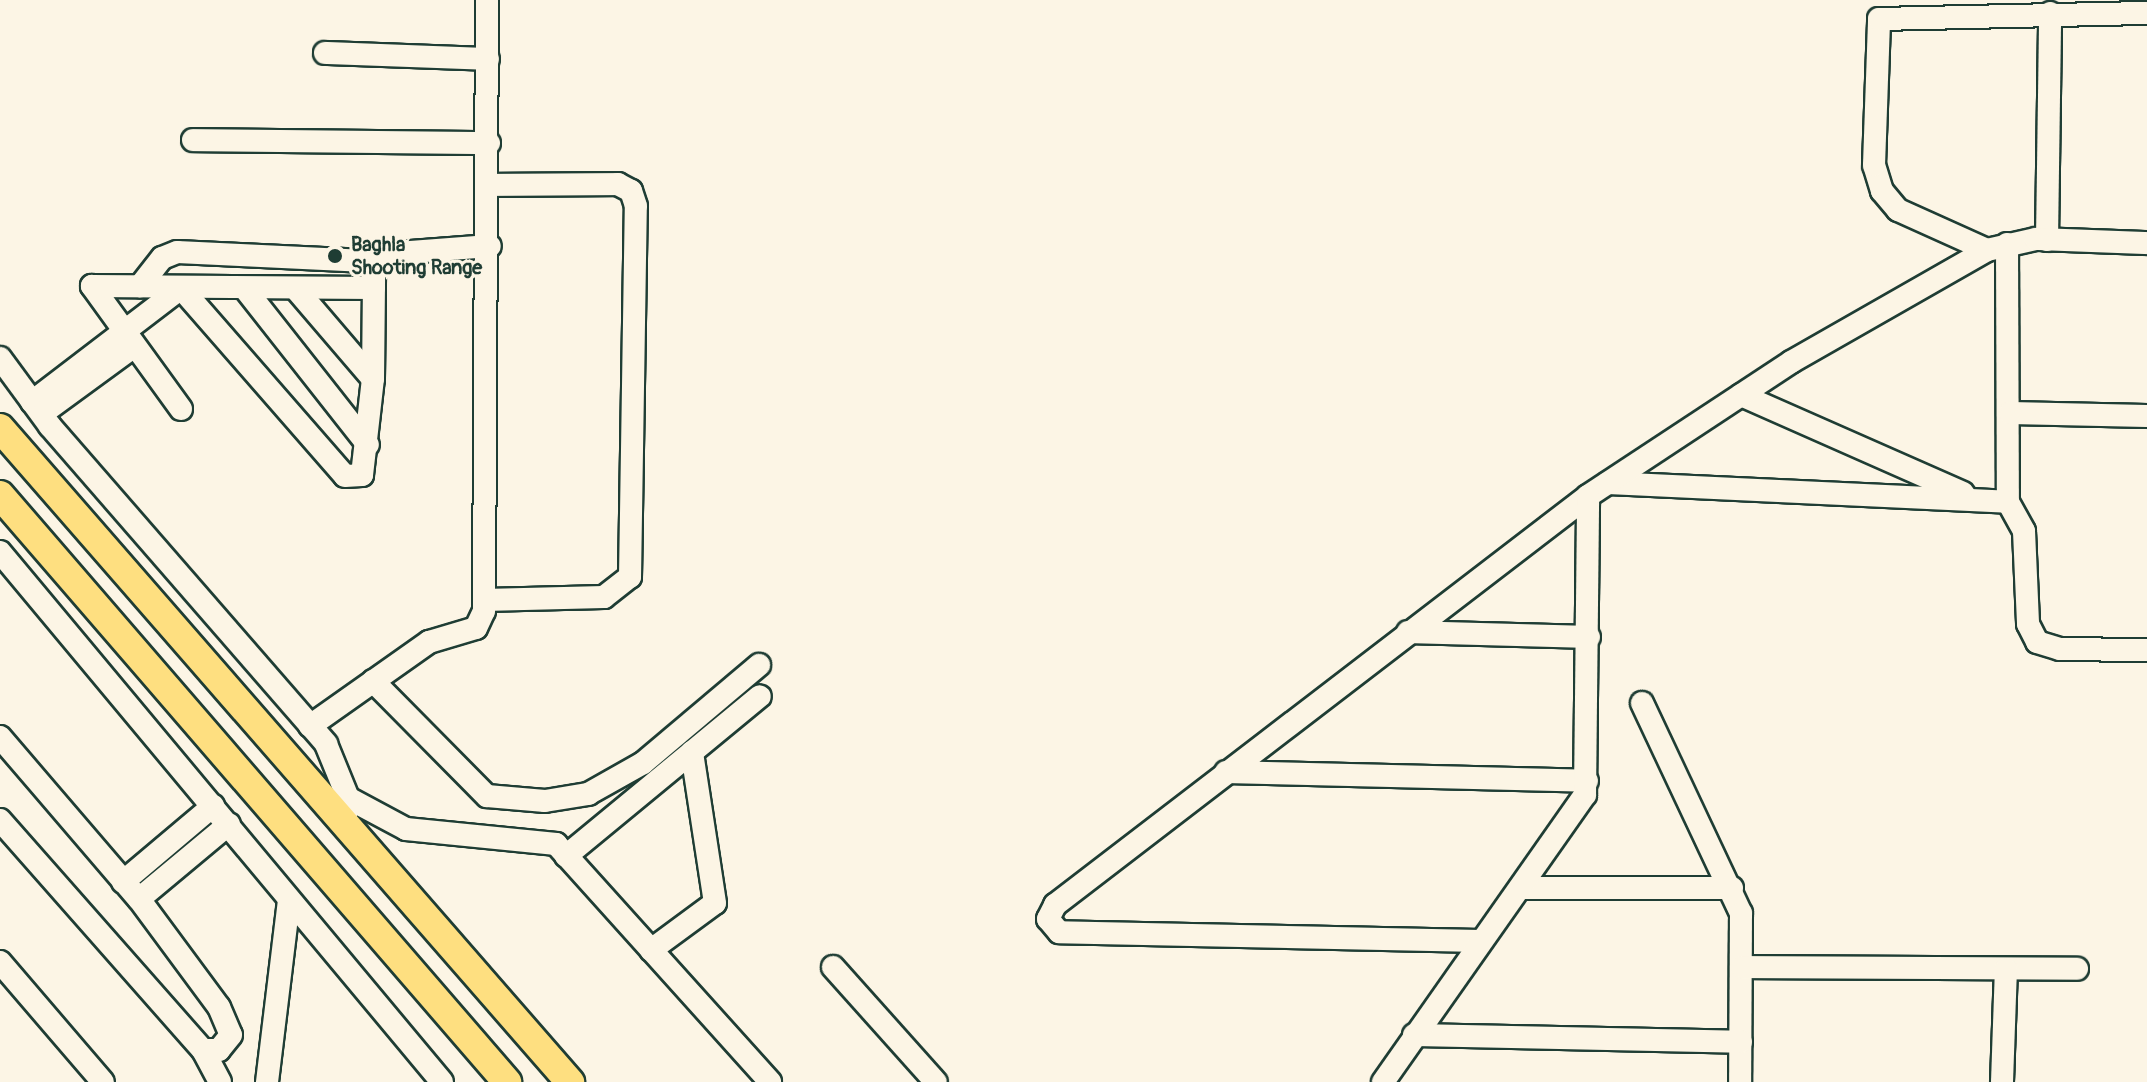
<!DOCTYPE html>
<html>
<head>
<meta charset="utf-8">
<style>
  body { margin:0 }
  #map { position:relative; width:2147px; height:1082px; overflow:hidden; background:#fcf5e5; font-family:Pangolin,sans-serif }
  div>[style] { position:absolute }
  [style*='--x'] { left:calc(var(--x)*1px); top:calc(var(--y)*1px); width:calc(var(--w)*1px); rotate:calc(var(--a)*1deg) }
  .roads { filter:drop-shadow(2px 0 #1f3d34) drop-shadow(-2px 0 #1f3d34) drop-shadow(0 2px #1f3d34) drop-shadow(0 -2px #1f3d34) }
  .minor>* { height:22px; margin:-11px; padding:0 11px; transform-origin:11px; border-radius:11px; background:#fcf5e5 }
  .major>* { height:28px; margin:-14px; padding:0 14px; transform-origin:14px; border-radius:14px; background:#fedf80 }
  .dots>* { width:22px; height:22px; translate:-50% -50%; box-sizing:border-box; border:4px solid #fcf5e5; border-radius:50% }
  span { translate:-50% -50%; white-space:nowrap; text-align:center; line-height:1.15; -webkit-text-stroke:6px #fcf5e5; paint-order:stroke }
  .poi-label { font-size:20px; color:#1f3d34; font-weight:700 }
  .left { translate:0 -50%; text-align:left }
</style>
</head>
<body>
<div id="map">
  <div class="roads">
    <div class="minor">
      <div style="--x:325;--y:53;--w:163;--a:2.1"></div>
      <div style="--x:193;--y:140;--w:296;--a:0.6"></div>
      <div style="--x:2047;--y:240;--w:227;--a:-89.2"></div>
      <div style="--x:2007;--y:244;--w:258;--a:89.8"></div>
      <div style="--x:1987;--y:250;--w:98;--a:-155.8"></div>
      <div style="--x:1898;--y:210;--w:25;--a:-130"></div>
      <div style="--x:1882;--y:191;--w:27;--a:-107"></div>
      <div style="--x:1874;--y:165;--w:146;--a:-88"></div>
      <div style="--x:1879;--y:19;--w:268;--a:-1.3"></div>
      <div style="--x:372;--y:268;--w:18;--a:-49"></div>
      <div style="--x:384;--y:254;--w:106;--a:-4.3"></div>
      <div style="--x:296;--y:289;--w:118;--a:49.5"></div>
      <div style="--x:246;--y:290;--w:197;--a:51.8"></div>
      <div style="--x:0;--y:358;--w:84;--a:53.7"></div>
      <div style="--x:50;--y:426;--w:421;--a:49"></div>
      <div style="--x:326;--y:744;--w:58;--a:67.8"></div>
      <div style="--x:348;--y:798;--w:26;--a:97"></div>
      <div style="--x:1741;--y:395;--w:243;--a:23.8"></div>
      <div style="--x:32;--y:402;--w:188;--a:-37.4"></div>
      <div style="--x:181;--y:288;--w:249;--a:48.9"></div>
      <div style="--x:345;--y:476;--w:17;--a:-3"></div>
      <div style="--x:362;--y:475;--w:97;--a:-83.5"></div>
      <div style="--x:373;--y:379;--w:102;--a:-89.4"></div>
      <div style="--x:374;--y:277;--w:18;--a:-117"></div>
      <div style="--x:366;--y:261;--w:189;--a:-177.3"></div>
      <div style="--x:177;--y:252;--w:16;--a:158"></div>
      <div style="--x:162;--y:258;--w:36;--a:128"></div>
      <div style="--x:181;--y:409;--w:152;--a:-125.9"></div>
      <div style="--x:92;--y:286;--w:282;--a:0.4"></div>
      <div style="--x:44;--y:412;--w:110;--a:-36.1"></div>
      <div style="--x:2010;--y:413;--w:137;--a:1.3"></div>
      <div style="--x:1608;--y:483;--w:400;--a:2.7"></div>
      <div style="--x:2008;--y:502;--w:33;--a:61"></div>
      <div style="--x:2024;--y:531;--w:93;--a:87.5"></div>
      <div style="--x:2028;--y:624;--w:20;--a:63"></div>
      <div style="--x:2037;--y:642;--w:24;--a:17"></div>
      <div style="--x:2060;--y:649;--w:87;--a:0.7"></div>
      <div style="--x:0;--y:552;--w:690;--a:50.17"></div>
      <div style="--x:484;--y:600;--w:120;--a:-1.4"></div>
      <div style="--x:604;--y:597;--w:33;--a:-38"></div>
      <div style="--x:630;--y:577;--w:371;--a:-89.1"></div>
      <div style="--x:636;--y:206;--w:16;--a:-108"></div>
      <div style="--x:631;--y:191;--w:15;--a:-152"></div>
      <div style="--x:618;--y:184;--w:128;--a:179.6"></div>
      <div style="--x:1408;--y:632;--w:181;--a:1.6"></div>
      <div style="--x:373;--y:681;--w:162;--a:45.3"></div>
      <div style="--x:487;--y:796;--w:58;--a:4.9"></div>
      <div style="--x:545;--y:801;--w:44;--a:-9.2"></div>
      <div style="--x:588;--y:794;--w:63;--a:-29.4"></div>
      <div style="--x:643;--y:763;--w:152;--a:-40.2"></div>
      <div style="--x:1642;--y:703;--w:232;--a:64.8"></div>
      <div style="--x:1741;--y:913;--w:169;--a:90.3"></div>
      <div style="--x:310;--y:726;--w:146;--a:-35.2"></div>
      <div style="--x:429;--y:642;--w:49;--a:-16.6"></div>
      <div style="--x:476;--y:628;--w:19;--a:-65"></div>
      <div style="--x:484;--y:611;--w:611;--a:-89.72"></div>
      <div style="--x:0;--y:737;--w:213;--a:49.4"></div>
      <div style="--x:139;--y:899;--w:134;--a:53.5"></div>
      <div style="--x:219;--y:1007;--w:30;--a:67"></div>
      <div style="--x:231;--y:1035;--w:19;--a:129"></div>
      <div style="--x:219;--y:1050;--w:16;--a:180"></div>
      <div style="--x:1226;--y:772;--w:361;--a:1.4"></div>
      <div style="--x:348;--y:798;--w:66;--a:28.1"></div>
      <div style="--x:406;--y:829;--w:151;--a:5.7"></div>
      <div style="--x:556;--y:844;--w:320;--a:48"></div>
      <div style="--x:0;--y:820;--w:307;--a:48.6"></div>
      <div style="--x:203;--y:1050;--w:36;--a:62"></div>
      <div style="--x:566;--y:856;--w:251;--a:-39.5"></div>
      <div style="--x:123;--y:882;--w:118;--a:-40.2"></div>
      <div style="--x:1520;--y:888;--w:212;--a:0"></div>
      <div style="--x:139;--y:899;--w:117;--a:-39.8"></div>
      <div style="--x:1480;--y:941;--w:421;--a:-178.8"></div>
      <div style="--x:1059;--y:932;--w:17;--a:-130"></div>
      <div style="--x:1048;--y:919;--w:16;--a:-63"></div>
      <div style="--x:1055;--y:905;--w:672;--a:-37.5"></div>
      <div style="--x:1588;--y:496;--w:243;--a:-33.4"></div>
      <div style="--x:1791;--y:362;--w:226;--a:-29.7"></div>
      <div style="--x:1987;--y:250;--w:50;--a:-12.7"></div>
      <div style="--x:2036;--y:239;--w:111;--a:2.1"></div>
      <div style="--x:651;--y:950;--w:79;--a:-36.3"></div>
      <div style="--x:715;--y:903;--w:153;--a:-98.7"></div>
      <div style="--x:0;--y:962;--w:158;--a:49.4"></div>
      <div style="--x:833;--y:967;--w:154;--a:48.2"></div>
      <div style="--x:1742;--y:967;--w:335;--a:0.3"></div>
      <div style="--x:1414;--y:1035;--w:327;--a:1.2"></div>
      <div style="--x:267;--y:1082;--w:182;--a:-83.1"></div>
      <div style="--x:1383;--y:1082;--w:351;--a:-54.9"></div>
      <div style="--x:1585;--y:795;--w:299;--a:-89.4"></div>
      <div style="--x:2002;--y:1082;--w:113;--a:-88"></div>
    </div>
    <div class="major">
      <div style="--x:0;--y:428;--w:868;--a:48.93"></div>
      <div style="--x:0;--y:495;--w:776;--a:49.18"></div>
    </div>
  </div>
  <div class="dots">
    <div style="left:335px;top:256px;background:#1f3d34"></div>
  </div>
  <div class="poi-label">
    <span class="left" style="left:351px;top:256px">Baghla<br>Shooting Range</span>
  </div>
</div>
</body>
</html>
